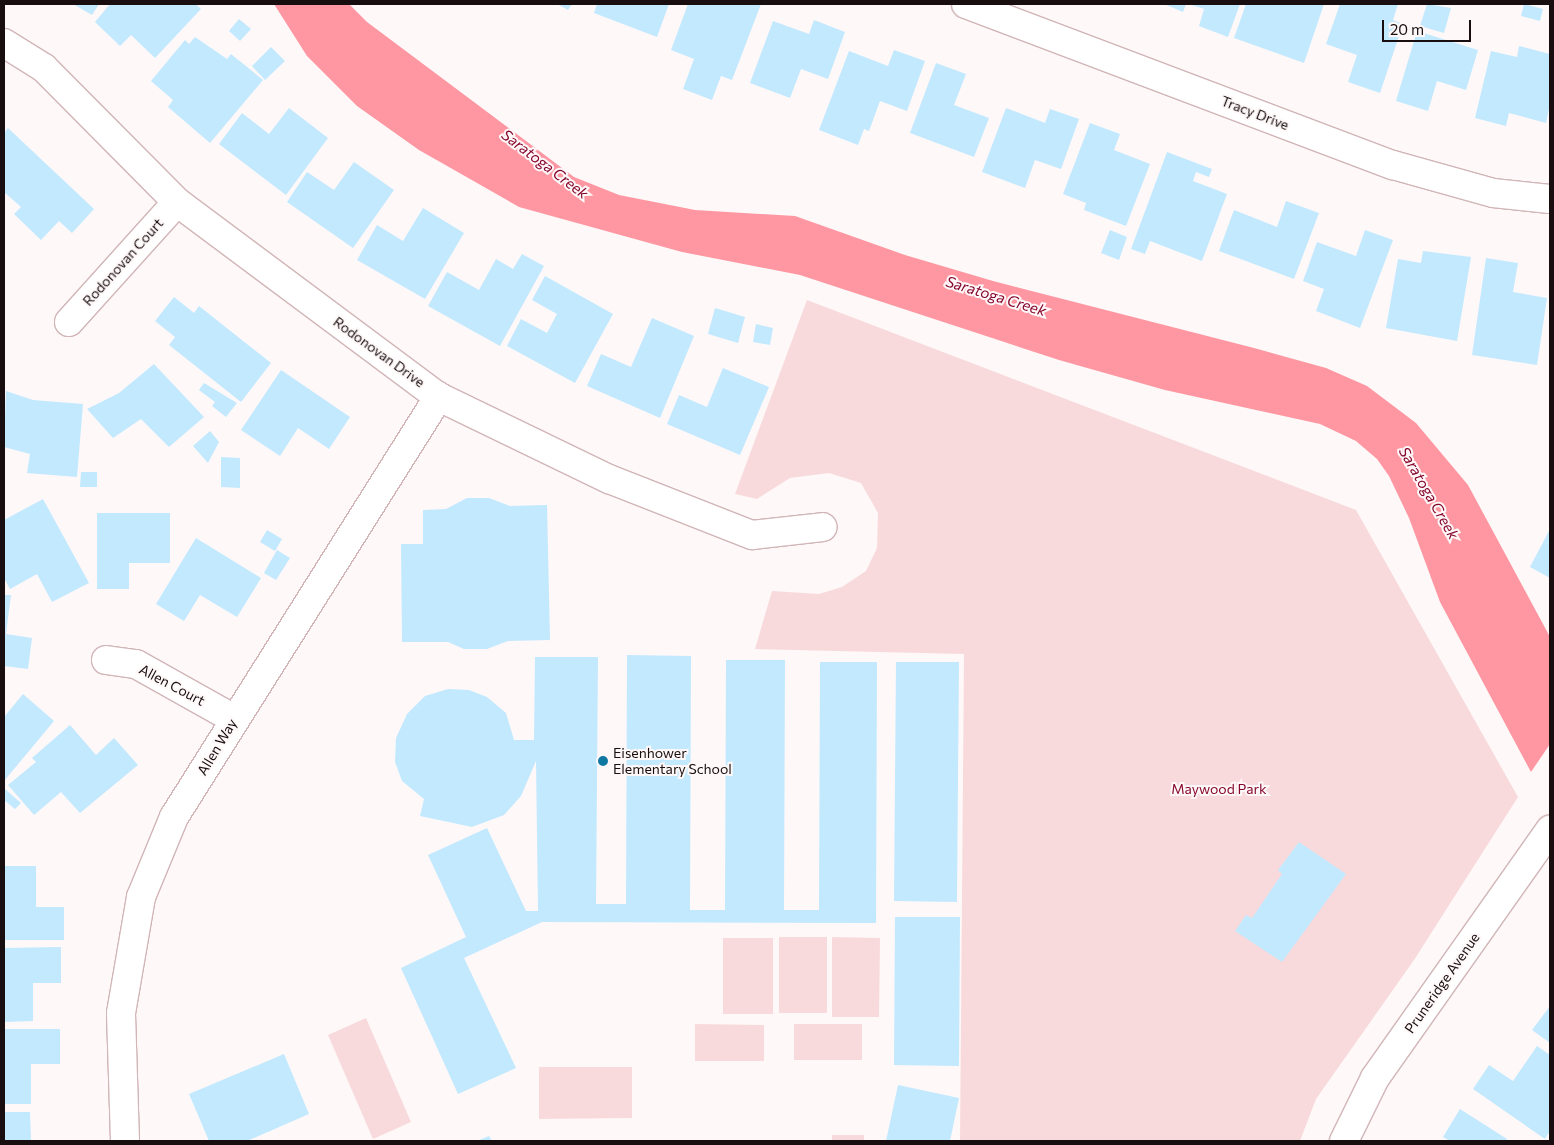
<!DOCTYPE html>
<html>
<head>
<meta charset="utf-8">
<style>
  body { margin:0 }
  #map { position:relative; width:1554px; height:1145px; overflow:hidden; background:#fef8f8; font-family:Commissioner,sans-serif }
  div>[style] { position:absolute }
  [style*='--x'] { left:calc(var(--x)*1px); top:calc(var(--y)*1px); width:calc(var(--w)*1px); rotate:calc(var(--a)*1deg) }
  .green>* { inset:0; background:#f9dadc }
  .water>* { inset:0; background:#fe97a1 }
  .building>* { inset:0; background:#c2e9fe }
  .roads { filter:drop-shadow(1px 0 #d1b5b7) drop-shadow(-1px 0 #d1b5b7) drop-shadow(0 1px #d1b5b7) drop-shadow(0 -1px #d1b5b7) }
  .minor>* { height:28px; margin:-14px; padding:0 14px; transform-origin:14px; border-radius:14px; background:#fff }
  .secondary>* { height:28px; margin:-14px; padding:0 14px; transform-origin:14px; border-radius:14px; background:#fff }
  .dots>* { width:14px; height:14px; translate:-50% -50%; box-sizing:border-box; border:2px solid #fef8f8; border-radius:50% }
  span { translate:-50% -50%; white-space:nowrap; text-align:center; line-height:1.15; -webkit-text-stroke:4px #fef8f8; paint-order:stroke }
  .street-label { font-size:14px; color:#180e0f }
  .poi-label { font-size:14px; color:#180e0f }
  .left { translate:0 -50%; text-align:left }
  .park-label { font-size:14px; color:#870a2e }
  .water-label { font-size:15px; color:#86072d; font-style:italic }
  .frame { position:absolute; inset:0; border:5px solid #180e0f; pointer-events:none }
  .scale { position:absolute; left:1382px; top:20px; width:89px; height:22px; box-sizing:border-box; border:2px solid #180e0f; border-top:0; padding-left:6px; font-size:15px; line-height:18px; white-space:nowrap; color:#180e0f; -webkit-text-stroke:4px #fef8f8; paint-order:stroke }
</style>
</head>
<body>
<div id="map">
  <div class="green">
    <div style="clip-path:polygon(807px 300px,1356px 510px,1518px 797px,1414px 960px,1316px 1099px,1300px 1141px,960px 1141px,964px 654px,755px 649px,772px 591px,819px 594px,842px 587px,866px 571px,877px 548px,878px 513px,861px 483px,829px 473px,790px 478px,757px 499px,735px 494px)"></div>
    <div style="clip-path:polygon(779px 937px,827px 937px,827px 1013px,779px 1013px)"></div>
    <div style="clip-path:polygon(832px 937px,880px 938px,879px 1017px,832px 1017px)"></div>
    <div style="clip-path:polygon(723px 938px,773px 938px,773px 1014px,723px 1014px)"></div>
    <div style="clip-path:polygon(366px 1018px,411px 1122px,373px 1139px,328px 1035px)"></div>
    <div style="clip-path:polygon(695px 1024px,764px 1025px,764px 1061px,695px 1061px)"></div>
    <div style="clip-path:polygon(794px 1024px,862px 1024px,862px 1060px,794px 1060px)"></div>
    <div style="clip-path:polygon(539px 1067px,632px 1067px,632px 1118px,539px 1119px)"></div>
    <div style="clip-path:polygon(832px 1135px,864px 1135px,864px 1141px,832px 1141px)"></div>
  </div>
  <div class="water">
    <div style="clip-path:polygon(274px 4px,349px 4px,367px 22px,574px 177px,619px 195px,695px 210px,795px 216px,905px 255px,993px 281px,1254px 348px,1326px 368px,1367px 386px,1416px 423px,1468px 485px,1550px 637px,1550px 744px,1531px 772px,1440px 602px,1409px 518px,1389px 476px,1377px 459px,1356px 441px,1320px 424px,1165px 390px,1059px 360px,800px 275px,682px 252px,519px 207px,419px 150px,357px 106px,307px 56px)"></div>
  </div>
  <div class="building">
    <div style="clip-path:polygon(73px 4px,99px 4px,92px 15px)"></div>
    <div style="clip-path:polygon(110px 4px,196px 4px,201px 9px,155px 58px,131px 35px,120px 46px,95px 22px)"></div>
    <div style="clip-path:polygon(557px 4px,572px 4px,568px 10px)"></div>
    <div style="clip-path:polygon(597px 4px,669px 4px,657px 37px,594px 13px)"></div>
    <div style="clip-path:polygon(688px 4px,761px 4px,732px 80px,721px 76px,712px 100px,683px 89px,694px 59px,671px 50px)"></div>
    <div style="clip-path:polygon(1164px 4px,1186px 4px,1183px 12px)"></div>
    <div style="clip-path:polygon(1189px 4px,1240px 4px,1228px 37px,1199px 26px,1204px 9px)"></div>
    <div style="clip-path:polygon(1246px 4px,1324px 4px,1304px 63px,1234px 38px)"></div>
    <div style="clip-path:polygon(1340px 4px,1398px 4px,1393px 20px,1403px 24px,1380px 93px,1348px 82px,1357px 55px,1326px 44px)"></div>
    <div style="clip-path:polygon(1427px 4px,1451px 8px,1444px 33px,1420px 26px)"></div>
    <div style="clip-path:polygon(1524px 4px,1543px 9px,1540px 21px,1521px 16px)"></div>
    <div style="clip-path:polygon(239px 19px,251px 29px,240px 41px,229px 31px)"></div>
    <div style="clip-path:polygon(814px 20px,845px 32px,828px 79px,801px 69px,790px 98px,750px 83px,773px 21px,809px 34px)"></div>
    <div style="clip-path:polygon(1417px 31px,1478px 50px,1466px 90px,1437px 81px,1428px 111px,1396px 101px)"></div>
    <div style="clip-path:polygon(195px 37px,227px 59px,231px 54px,263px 80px,210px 143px,168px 107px,173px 100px,151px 81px,185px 40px,189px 44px)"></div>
    <div style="clip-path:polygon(1519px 46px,1550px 54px,1550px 104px,1546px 123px,1509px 113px,1506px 126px,1475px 118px,1491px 51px,1517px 57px)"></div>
    <div style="clip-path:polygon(271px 47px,285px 61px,265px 80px,252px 66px)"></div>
    <div style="clip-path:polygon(894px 50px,925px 61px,907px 111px,880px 101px,869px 131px,864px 129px,858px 145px,819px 130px,849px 51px,888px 66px)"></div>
    <div style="clip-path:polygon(936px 63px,966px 74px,954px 105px,989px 118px,974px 157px,910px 133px)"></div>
    <div style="clip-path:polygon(289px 108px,328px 138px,286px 195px,219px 144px,242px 113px,269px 134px)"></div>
    <div style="clip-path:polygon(1006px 108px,1045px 123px,1050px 109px,1079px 119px,1061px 169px,1035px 160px,1025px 188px,982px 172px)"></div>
    <div style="clip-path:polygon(1090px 123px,1120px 134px,1114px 150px,1150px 164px,1126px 226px,1084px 210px,1086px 203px,1063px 194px)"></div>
    <div style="clip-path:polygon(8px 128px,94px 209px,72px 233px,59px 221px,41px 240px,14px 214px,21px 207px,4px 192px,4px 133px)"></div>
    <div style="clip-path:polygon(1167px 152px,1212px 169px,1209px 177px,1196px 172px,1193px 181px,1227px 194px,1202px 261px,1150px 241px,1145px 254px,1131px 249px)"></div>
    <div style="clip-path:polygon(354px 162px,394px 190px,353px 248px,287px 202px,307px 172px,334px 190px)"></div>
    <div style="clip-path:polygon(1286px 201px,1319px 213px,1294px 279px,1219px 251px,1234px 210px,1277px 227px)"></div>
    <div style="clip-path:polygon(423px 208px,464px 233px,425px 299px,357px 260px,377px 225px,403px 241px)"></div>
    <div style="clip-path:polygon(1110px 230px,1127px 237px,1119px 260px,1101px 253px)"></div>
    <div style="clip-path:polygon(1365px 230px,1393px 240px,1360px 328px,1316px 311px,1324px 289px,1303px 281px,1317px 242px,1356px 256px)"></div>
    <div style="clip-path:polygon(1423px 251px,1471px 257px,1457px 341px,1386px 328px,1398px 259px,1421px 263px)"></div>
    <div style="clip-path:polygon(522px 254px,544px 266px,500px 346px,428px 306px,447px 272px,479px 290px,496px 259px,513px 269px)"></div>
    <div style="clip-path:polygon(1486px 258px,1518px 263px,1513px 292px,1547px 298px,1537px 365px,1472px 355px)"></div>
    <div style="clip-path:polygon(545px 276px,613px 314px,575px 383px,507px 346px,521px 319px,547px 333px,557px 314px,532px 300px)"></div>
    <div style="clip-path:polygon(174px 297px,194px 313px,199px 306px,271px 363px,241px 402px,169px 345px,175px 337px,155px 321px)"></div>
    <div style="clip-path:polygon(715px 308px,745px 317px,738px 343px,708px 334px)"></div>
    <div style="clip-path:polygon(652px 318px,694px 336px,660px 418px,587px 386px,601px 354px,631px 367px)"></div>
    <div style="clip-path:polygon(756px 324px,773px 328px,770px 345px,753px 342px)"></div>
    <div style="clip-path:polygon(154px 364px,204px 417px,169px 447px,141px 419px,113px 438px,87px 409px,119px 393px)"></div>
    <div style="clip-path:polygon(723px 368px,769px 387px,740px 455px,667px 424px,679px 395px,707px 407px)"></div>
    <div style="clip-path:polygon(281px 370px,350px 417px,329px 449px,298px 428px,280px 456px,241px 430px)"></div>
    <div style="clip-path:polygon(204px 383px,237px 403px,226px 417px,212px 406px,215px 402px,199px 390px)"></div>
    <div style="clip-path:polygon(6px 391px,33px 400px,83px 404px,77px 477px,27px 473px,30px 454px,4px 447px)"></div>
    <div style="clip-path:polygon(210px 431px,219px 442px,208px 463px,193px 446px)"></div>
    <div style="clip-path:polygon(221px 457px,240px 458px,240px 488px,221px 487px)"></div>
    <div style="clip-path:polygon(81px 472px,97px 472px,97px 487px,80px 487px)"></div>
    <div style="clip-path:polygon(467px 498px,489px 498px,510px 506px,547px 505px,550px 640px,508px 641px,487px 649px,464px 649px,448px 642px,402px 642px,401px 544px,423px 544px,423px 510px,446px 509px)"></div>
    <div style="clip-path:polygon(43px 499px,89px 583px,52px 602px,37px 574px,10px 589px,4px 578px,4px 520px)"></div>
    <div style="clip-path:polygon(97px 513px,170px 513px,170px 563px,129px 563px,129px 589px,97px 589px)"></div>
    <div style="clip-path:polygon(1550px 529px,1550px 578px,1530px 567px)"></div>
    <div style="clip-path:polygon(267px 530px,282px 539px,275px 551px,260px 542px)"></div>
    <div style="clip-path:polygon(196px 538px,261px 578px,237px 617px,200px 595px,184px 621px,156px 604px)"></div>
    <div style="clip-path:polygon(277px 550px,290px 558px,276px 580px,264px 573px)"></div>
    <div style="clip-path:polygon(4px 591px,5px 595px,11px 595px,6px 634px,32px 638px,28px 669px,4px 666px)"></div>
    <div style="clip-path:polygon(627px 655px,691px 656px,690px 910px,725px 910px,726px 660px,785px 660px,784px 910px,819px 910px,820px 662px,877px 662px,876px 923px,542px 922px,464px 958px,516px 1068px,458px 1094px,401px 968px,466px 937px,428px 855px,487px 828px,526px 911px,538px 911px,536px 761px,521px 796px,504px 815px,472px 827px,420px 816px,424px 799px,402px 781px,395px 762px,396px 738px,407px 714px,425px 696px,448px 689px,469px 690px,487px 697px,506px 713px,514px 740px,534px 740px,535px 657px,598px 657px,596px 904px,626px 904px)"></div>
    <div style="clip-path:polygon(896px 662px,959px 662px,957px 902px,894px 901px)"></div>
    <div style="clip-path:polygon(23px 694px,54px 721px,4px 781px,4px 717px)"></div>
    <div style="clip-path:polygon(70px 725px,96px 755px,114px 738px,138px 765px,80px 813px,61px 792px,34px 815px,8px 785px,36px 762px,32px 758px)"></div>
    <div style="clip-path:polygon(5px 789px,21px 803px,15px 809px,4px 800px)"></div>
    <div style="clip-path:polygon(1299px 842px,1346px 874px,1282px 962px,1235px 931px,1246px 915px,1252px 918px,1282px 874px,1278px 870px)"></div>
    <div style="clip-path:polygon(4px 866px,36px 866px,36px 907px,64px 907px,64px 940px,4px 940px)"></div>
    <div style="clip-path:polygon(895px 917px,960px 917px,959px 1066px,894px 1065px)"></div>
    <div style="clip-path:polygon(61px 947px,61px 983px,33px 983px,33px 1021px,4px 1022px,4px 948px)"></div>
    <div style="clip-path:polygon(1550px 1006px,1550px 1043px,1532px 1030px)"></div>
    <div style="clip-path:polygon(4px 1029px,60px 1029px,60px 1064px,31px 1064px,31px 1104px,4px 1104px)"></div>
    <div style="clip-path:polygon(1537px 1046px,1550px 1055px,1550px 1131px,1545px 1139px,1473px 1089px,1489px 1065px,1513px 1081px)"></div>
    <div style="clip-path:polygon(284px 1054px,309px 1114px,247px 1141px,209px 1141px,189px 1094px)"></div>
    <div style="clip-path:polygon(898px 1085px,959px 1098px,950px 1141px,886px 1141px)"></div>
    <div style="clip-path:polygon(1460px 1109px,1507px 1139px,1506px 1141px,1450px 1141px,1443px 1137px)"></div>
    <div style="clip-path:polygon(4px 1112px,30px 1112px,31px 1141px,4px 1141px)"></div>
    <div style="clip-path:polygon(489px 1136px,492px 1141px,477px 1141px)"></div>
  </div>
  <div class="roads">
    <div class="minor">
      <div style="--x:966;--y:4;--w:456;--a:20.7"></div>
      <div style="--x:1393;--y:165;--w:104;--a:15.6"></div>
      <div style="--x:1493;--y:193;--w:57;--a:6"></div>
      <div style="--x:4;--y:43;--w:47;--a:32"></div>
      <div style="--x:44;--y:68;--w:189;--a:45.2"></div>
      <div style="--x:177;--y:202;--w:327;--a:36.7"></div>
      <div style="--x:439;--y:397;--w:189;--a:25.8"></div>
      <div style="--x:609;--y:479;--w:154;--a:21.4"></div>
      <div style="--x:752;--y:535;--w:71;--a:-6.4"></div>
      <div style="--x:69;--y:322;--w:161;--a:-48"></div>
      <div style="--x:106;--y:660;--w:30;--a:8"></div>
      <div style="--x:136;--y:664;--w:112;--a:29.3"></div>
      <div style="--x:125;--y:1141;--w:128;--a:-91.8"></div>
      <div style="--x:121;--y:1013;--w:118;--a:-80.2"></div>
      <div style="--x:141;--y:897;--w:87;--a:-67.6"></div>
      <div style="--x:174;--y:817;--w:497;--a:-57.8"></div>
    </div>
    <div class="secondary">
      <div style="--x:1344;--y:1141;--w:70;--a:-63.8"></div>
      <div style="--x:1375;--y:1078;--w:304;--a:-54.8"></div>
    </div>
  </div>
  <div class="dots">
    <div style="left:603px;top:761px;background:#0e77a2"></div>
  </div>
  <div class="street-label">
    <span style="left:1255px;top:113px;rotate:21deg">Tracy Drive</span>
    <span style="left:123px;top:262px;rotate:-48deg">Rodonovan Court</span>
    <span style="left:379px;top:352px;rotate:36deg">Rodonovan Drive</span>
    <span style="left:172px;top:685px;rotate:28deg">Allen Court</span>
    <span style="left:217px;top:747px;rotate:-59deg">Allen Way</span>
    <span style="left:1442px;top:983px;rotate:-55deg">Pruneridge Avenue</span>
  </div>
  <div class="poi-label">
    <span class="left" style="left:613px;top:761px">Eisenhower<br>Elementary School</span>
  </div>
  <div class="park-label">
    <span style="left:1219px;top:789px">Maywood Park</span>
  </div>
  <div class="water-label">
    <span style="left:545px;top:164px;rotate:37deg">Saratoga Creek</span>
    <span style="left:996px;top:296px;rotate:17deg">Saratoga Creek</span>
    <span style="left:1429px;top:493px;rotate:60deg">Saratoga Creek</span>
  </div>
  <div class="frame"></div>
  <div class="scale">20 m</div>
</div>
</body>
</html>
